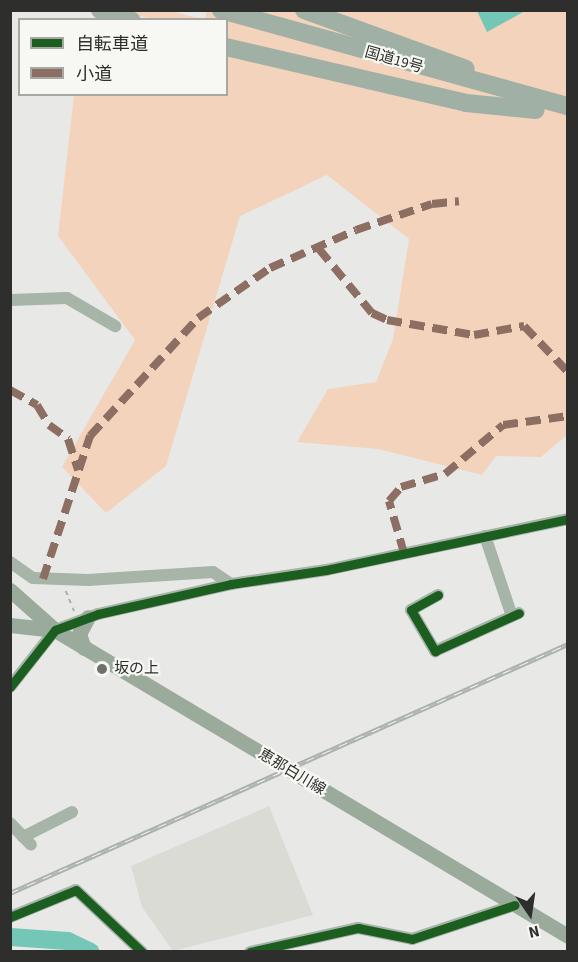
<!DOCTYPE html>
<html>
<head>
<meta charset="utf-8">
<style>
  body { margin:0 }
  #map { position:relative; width:578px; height:962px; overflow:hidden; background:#e8e9e7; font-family:"Source Sans 3","Noto Sans JP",sans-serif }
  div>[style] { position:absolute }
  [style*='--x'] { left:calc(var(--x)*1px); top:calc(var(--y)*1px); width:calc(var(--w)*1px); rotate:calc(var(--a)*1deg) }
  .built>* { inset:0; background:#d9dbd4 }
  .green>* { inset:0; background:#f3d3bc }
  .water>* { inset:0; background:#74c7b7 }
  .river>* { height:18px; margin:-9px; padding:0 9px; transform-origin:9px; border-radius:9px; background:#74c7b7 }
  .path>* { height:1.5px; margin-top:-0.75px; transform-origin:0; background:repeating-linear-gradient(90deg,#abb2ab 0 4.5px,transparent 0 9px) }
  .minor>* { height:12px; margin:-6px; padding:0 6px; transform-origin:6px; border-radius:6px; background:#a7b4a8 }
  .major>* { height:15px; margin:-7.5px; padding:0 7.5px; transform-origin:7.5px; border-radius:7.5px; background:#9aab9c }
  .highway>* { height:18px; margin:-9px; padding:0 9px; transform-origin:9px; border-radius:9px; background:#a1b0a4 }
  .rail>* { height:5px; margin-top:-2.5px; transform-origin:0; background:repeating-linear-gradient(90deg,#f7f8f3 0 9px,#abb2ab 0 18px); box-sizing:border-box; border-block:2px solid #abb2ab }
  .quiet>* { height:8px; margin-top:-4px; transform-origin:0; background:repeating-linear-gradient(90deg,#8d6e63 0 15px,transparent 0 23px) }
  .cycleway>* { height:9px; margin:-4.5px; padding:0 4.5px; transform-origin:4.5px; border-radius:4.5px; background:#1b5e20 }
  .dots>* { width:16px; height:16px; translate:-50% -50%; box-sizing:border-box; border:3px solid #f7f8f3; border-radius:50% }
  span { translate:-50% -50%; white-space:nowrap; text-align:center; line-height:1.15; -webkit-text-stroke:4.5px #f7f8f3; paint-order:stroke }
  .street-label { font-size:15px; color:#2e2f2d }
  .poi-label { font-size:15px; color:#2e2f2d }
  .left { translate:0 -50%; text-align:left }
  .frame { position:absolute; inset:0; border:12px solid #2e2f2d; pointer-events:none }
  .legend { position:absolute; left:18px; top:18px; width:210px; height:78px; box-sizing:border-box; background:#f7f8f3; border:2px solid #a7a8a4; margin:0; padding:8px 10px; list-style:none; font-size:18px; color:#2e2f2d }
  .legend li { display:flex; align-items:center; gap:12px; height:30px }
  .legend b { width:30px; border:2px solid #a7a8a4 }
  .north { position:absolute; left:500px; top:884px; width:60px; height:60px; -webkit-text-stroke:4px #f7f8f3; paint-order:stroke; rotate:167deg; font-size:16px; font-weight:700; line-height:24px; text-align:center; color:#2e2f2d }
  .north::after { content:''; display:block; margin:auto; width:21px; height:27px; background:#2e2f2d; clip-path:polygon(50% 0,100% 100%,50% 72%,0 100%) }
</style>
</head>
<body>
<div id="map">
  <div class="built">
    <div style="clip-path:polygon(269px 806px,313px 915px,173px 951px,142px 907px,131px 866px)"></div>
  </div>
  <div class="green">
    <div style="clip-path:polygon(121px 11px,171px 11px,201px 19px,151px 19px)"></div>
    <div style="clip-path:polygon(207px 11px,567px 11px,567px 435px,541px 457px,496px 456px,482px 475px,378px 449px,297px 442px,328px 389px,376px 382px,393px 339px,409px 239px,327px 175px,240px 216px,166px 466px,106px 513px,62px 467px,135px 340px,58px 236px,74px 95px,226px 94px,226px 20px,205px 19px)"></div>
  </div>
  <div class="water">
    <div style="clip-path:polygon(477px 11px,525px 11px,487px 32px)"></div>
  </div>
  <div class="river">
    <div style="--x:10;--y:937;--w:58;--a:3.9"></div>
    <div style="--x:68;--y:941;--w:25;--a:26"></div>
  </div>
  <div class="path">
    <div style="--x:66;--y:591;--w:22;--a:68"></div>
  </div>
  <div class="minor">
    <div style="--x:10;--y:300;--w:57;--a:-2"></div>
    <div style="--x:67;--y:298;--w:56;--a:30.3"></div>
    <div style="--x:485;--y:536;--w:84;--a:71.4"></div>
    <div style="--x:10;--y:562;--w:28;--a:35"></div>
    <div style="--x:33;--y:578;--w:55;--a:2.1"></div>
    <div style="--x:88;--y:580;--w:125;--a:-3.7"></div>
    <div style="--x:213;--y:572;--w:22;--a:34"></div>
    <div style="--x:438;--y:595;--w:31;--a:151"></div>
    <div style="--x:411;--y:610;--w:48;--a:59.7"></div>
    <div style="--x:435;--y:651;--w:92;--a:-24.3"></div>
    <div style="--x:10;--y:687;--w:73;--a:-51.7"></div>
    <div style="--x:55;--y:630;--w:46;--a:-20.4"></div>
    <div style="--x:98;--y:614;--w:136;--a:-12.7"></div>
    <div style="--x:231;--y:584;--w:96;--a:-8.4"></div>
    <div style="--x:326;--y:570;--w:247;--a:-11.9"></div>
    <div style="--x:10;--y:823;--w:30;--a:46"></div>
    <div style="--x:23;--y:837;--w:55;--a:-27"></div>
    <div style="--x:10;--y:917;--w:71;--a:-22.2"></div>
    <div style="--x:76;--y:890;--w:91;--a:43.2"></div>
    <div style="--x:250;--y:952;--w:111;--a:-12.5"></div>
    <div style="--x:358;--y:928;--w:55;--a:11.5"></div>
    <div style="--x:412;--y:939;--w:108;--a:-18.3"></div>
  </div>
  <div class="major">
    <div style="--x:10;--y:590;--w:60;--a:41.6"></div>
    <div style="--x:10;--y:625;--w:45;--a:6.3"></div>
    <div style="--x:55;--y:630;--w:597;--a:30.82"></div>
    <div style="--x:84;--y:648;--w:15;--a:-110"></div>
    <div style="--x:79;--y:634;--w:19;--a:-62"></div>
  </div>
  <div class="highway">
    <div style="--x:100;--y:10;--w:33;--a:18"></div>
    <div style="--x:221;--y:10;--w:360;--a:15.5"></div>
    <div style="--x:304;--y:10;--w:172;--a:20"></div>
    <div style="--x:226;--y:47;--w:246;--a:13.1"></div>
    <div style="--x:466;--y:103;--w:70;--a:5.7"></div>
  </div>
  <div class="rail">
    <div style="--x:10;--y:893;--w:611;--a:-24.05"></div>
  </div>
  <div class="quiet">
    <div style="--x:319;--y:249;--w:83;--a:50.4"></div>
    <div style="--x:372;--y:313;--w:17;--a:25"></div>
    <div style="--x:387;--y:320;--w:88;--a:9.8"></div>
    <div style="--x:474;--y:335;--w:51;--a:-10.2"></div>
    <div style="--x:524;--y:326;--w:64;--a:46.3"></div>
    <div style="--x:10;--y:390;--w:31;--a:29"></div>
    <div style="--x:37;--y:405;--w:23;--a:59"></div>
    <div style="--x:49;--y:425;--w:24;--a:36"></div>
    <div style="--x:68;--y:439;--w:33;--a:72"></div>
    <div style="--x:404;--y:553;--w:54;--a:-106.1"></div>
    <div style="--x:389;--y:501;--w:18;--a:-49"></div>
    <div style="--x:401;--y:487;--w:46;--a:-16.5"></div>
    <div style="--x:445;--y:474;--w:76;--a:-40.2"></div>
    <div style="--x:503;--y:425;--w:66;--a:-7.9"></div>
    <div style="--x:43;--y:579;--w:151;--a:-71.8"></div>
    <div style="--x:90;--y:436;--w:160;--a:-47.5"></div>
    <div style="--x:198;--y:318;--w:88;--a:-34.8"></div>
    <div style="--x:270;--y:268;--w:94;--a:-23.8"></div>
    <div style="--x:356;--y:230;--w:80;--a:-18.9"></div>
    <div style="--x:432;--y:204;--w:27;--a:-6"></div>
  </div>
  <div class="cycleway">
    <div style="--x:438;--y:595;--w:31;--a:151"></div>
    <div style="--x:411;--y:610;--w:48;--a:59.7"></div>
    <div style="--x:435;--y:651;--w:92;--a:-24.3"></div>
    <div style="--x:10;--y:687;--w:73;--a:-51.7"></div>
    <div style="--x:55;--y:630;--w:46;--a:-20.4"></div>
    <div style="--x:98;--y:614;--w:136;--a:-12.7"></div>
    <div style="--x:231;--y:584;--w:96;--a:-8.4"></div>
    <div style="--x:326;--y:570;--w:247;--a:-11.9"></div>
    <div style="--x:10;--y:917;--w:71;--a:-22.2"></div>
    <div style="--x:76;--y:890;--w:91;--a:43.2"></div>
    <div style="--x:250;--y:952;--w:111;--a:-12.5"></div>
    <div style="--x:358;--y:928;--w:55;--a:11.5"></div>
    <div style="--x:412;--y:939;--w:108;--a:-18.3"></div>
  </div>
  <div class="dots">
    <div style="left:102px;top:669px;background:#6f706e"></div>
  </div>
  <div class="street-label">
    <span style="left:394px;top:60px;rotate:16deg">国道19号</span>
    <span style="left:292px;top:772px;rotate:31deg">恵那白川線</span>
  </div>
  <div class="poi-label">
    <span class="left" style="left:114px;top:669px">坂の上</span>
  </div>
  <div class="frame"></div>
  <ul class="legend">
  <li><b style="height:8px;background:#1b5e20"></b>自転車道</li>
  <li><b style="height:8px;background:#8d6e63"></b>小道</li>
  </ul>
  <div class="north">N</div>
</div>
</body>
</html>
